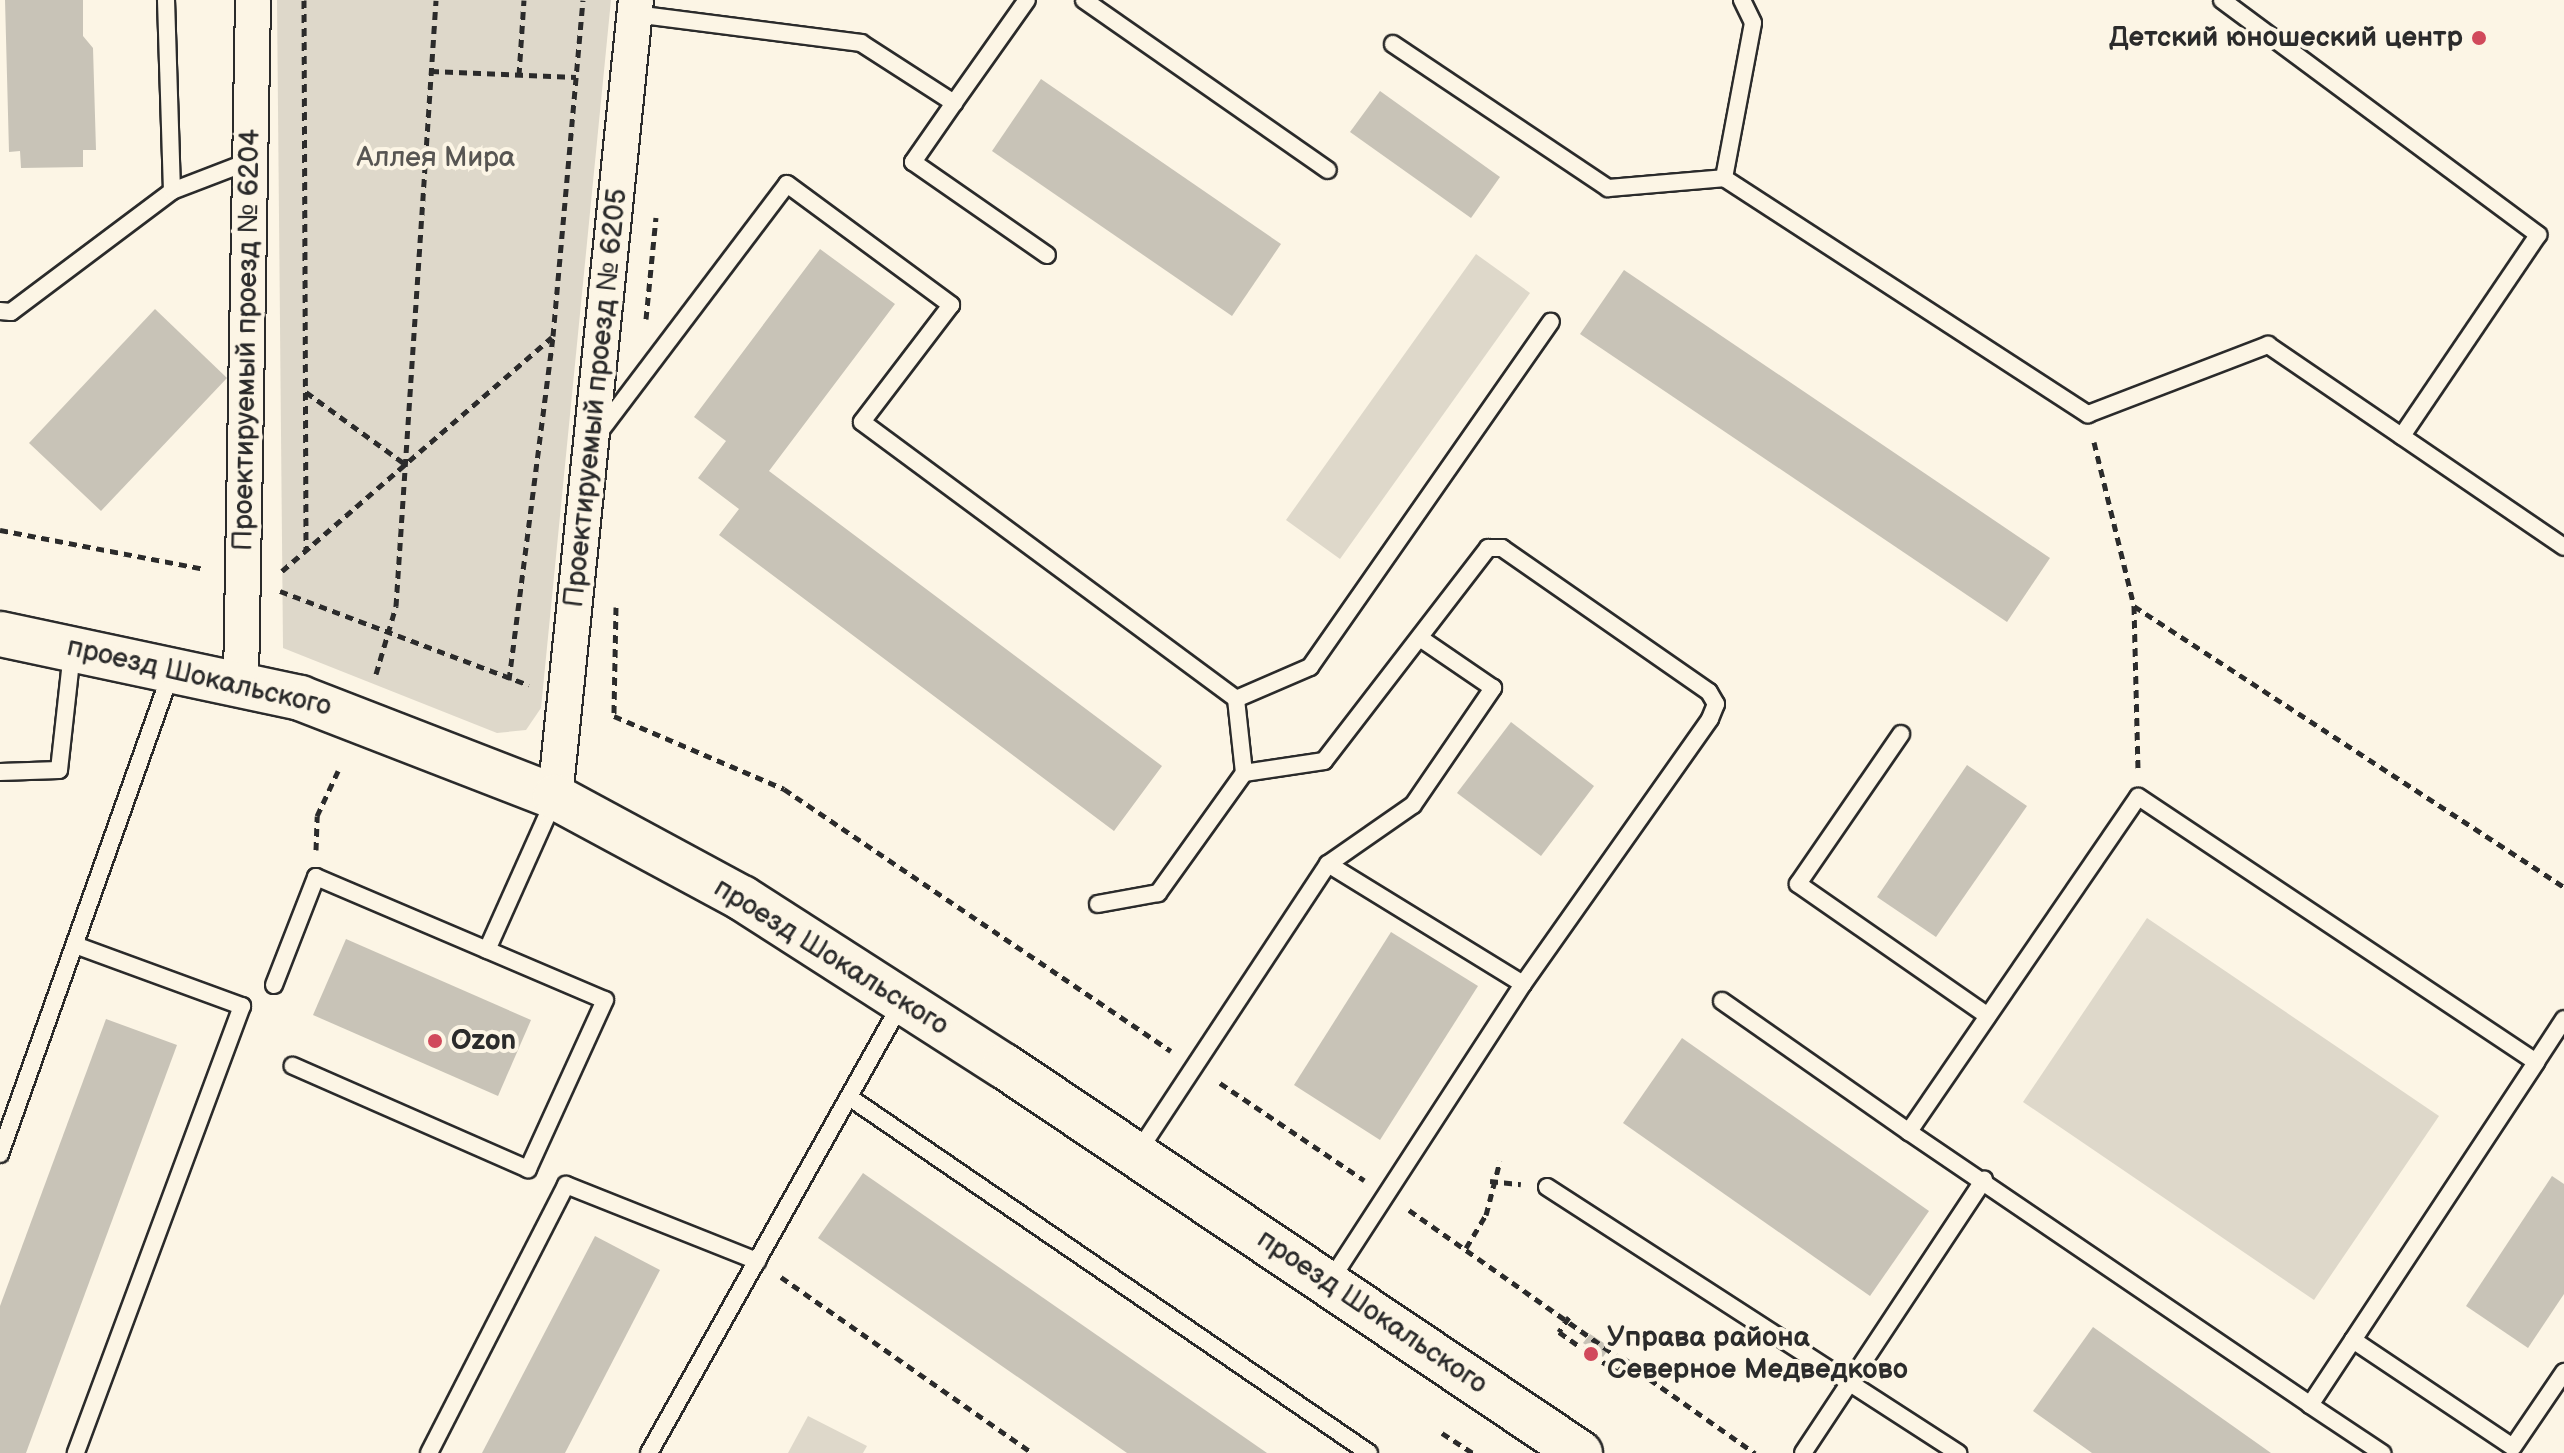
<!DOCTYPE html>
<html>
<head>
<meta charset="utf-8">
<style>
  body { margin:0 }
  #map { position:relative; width:2564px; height:1453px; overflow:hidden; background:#fcf5e5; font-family:"Balsamiq Sans",sans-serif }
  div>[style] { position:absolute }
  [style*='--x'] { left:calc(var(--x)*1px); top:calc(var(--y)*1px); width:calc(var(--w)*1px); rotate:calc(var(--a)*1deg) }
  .green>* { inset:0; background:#ded8ca }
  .building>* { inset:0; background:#c8c3b7 }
  .path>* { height:5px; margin-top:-2.5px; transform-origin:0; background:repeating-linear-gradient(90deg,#2b2b2b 0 8px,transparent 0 14px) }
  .roads { filter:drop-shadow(2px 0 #2b2b2b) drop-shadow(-2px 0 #2b2b2b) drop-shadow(0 2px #2b2b2b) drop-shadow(0 -2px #2b2b2b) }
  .lane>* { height:16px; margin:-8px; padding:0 8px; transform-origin:8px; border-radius:8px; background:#fcf5e5 }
  .street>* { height:34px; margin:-17px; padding:0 17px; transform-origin:17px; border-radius:17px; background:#fcf5e5 }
  .secondary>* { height:44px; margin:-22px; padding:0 22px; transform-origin:22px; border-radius:22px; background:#fcf5e5 }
  .dots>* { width:22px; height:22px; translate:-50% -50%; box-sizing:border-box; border:4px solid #fcf5e5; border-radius:50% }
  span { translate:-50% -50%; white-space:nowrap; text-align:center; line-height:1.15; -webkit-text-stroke:8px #fcf5e5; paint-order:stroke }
  .poi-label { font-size:28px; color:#2b2b2b; font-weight:700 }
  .right { translate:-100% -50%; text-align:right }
  .left { translate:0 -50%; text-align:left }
  .park-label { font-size:28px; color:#585653 }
  .street-label { font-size:28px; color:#2b2b2b }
</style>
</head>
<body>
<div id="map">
  <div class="green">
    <div style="clip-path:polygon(277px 0,611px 0,541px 708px,526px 730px,497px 733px,283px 648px)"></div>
    <div style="clip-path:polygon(1476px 254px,1530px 293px,1340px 559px,1286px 520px)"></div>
    <div style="clip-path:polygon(2147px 918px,2439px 1116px,2314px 1300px,2023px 1102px)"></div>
    <div style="clip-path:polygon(808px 1416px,867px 1446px,863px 1453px,788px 1453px)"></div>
  </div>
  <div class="building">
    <div style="clip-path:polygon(5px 0,83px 0,83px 36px,93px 48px,96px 150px,83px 150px,83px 167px,21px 168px,20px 151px,9px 152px)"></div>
    <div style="clip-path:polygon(1041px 79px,1281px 244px,1232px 316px,992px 151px)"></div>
    <div style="clip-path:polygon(1380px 91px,1500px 177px,1471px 218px,1350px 132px)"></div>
    <div style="clip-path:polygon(820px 249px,895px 304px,769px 471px,1162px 766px,1114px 831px,719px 535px,739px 509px,698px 478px,726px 441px,694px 417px)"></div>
    <div style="clip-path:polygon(1624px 270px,2050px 558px,2007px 622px,1580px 334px)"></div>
    <div style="clip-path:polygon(155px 309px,227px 378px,101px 511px,29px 443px)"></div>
    <div style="clip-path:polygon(1511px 722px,1594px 786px,1541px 856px,1457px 793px)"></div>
    <div style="clip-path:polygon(1967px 765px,2027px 806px,1936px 937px,1877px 897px)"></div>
    <div style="clip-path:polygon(1391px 932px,1478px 986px,1380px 1140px,1294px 1085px)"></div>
    <div style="clip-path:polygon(346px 939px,531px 1020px,498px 1096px,313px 1015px)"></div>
    <div style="clip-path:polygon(106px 1019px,177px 1045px,26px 1453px,0 1453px,0 1306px)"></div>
    <div style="clip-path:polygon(1682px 1038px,1929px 1211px,1870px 1296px,1623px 1123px)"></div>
    <div style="clip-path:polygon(863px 1173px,1267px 1453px,1127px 1453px,818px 1238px)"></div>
    <div style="clip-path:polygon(2552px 1176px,2564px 1184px,2564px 1294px,2528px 1348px,2466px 1306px)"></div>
    <div style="clip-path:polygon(595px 1236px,660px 1270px,565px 1453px,482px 1453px)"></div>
    <div style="clip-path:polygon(2093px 1327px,2271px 1453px,2092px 1453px,2033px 1411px)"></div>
    <div style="clip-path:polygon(1590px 1334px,1610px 1347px,1603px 1357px,1583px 1343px)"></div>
  </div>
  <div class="path">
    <div style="--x:304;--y:0;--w:551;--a:89.79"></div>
    <div style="--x:431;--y:71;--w:145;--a:2.4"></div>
    <div style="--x:519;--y:75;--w:75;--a:-86.2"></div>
    <div style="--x:646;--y:319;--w:102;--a:-84.4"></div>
    <div style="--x:306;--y:392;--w:122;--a:36"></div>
    <div style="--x:2094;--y:442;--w:169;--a:76.3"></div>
    <div style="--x:2134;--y:606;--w:162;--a:88.6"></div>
    <div style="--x:0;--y:530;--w:209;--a:10.8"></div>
    <div style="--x:282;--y:571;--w:357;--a:-40.9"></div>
    <div style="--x:280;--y:591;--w:266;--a:20.7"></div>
    <div style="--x:2134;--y:606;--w:514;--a:33.16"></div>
    <div style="--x:616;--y:607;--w:109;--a:91.1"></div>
    <div style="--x:614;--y:716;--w:185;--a:23.2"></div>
    <div style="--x:784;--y:789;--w:467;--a:34.1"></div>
    <div style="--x:376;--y:674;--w:71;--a:-73.6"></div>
    <div style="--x:396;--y:606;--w:607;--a:-86.22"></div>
    <div style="--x:509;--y:680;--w:347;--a:-82.7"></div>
    <div style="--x:553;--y:336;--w:337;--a:-84.9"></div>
    <div style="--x:316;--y:850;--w:34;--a:-88"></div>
    <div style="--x:317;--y:816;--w:50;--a:-65"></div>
    <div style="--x:1220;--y:1083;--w:174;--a:34"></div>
    <div style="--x:1490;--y:1181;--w:31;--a:6"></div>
    <div style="--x:1409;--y:1210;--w:423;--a:35.1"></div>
    <div style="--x:1466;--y:1248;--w:39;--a:-59"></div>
    <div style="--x:1486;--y:1215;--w:56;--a:-75.5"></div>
    <div style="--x:781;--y:1277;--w:307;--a:35"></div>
    <div style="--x:1569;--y:1317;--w:18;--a:124"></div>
    <div style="--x:1559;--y:1332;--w:39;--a:35"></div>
    <div style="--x:1591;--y:1354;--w:32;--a:34"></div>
    <div style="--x:1618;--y:1372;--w:17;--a:-54"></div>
    <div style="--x:1442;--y:1433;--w:37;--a:33"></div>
  </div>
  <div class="roads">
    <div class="lane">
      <div style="--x:1084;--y:0;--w:297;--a:34.9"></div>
      <div style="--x:1742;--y:0;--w:25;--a:64"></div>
      <div style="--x:1753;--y:23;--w:158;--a:100.6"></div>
      <div style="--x:1724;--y:178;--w:434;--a:33"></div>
      <div style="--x:2088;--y:414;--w:193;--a:-21"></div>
      <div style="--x:2268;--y:345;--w:358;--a:34.3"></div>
      <div style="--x:2222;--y:0;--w:394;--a:36.6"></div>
      <div style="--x:2538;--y:235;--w:243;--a:124.1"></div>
      <div style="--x:635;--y:14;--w:228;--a:7.3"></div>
      <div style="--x:861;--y:43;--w:111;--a:32.8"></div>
      <div style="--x:954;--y:103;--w:126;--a:-54.7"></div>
      <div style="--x:1393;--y:44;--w:259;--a:33.8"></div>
      <div style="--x:1608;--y:188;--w:116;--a:-4.9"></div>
      <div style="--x:954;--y:103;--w:72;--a:124.8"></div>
      <div style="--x:913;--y:162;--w:163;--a:34.8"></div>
      <div style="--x:172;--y:191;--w:84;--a:-21"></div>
      <div style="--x:0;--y:311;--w:11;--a:5"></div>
      <div style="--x:11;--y:312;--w:201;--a:-36.9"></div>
      <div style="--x:172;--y:191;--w:191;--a:-91.8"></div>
      <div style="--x:598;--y:434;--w:313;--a:-52.9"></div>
      <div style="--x:787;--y:184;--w:204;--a:36.4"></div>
      <div style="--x:951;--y:305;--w:147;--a:127.3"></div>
      <div style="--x:862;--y:422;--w:465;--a:36.5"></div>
      <div style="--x:1236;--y:699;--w:74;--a:83.8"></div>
      <div style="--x:1244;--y:773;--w:148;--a:125.6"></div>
      <div style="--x:1158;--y:893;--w:61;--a:169.6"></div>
      <div style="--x:1236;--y:699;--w:81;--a:-23.4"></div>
      <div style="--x:1310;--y:667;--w:421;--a:-55.1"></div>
      <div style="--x:1901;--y:734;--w:182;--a:124.5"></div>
      <div style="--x:1798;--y:884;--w:231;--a:34.8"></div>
      <div style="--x:0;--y:772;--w:59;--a:-1.9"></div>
      <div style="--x:59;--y:770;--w:119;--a:-83.7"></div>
      <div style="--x:1244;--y:773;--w:81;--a:-8.5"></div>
      <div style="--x:1324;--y:761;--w:269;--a:-52.4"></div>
      <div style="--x:1488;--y:548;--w:14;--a:0"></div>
      <div style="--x:1502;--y:548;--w:252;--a:34.8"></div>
      <div style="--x:1709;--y:692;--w:14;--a:60"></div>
      <div style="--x:1716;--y:704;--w:16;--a:112"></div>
      <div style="--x:1710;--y:719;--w:324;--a:125.2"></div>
      <div style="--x:1328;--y:864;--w:229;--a:31.6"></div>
      <div style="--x:1523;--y:984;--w:354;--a:123"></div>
      <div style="--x:75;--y:945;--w:178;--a:20.1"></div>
      <div style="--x:242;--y:1006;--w:477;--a:110.4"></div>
      <div style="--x:487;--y:950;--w:167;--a:-65.9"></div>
      <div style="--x:274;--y:985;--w:116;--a:-68.7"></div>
      <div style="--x:316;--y:877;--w:314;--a:23.1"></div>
      <div style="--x:605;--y:1000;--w:186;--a:114.5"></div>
      <div style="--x:528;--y:1169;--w:257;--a:-156.3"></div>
      <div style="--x:1722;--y:1001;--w:228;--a:35"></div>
      <div style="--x:2536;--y:1062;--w:478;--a:-146.3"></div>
      <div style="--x:2138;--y:797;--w:406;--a:124.4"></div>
      <div style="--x:1909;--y:1132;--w:485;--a:34.2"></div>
      <div style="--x:2310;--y:1405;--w:78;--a:-56.5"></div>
      <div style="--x:2353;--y:1340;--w:333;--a:-56.6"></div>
      <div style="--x:2536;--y:1062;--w:51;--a:-56.9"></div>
      <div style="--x:849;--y:1097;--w:630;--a:34.4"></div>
      <div style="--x:1138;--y:1152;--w:345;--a:-56.6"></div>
      <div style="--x:1328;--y:864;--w:103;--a:-34.8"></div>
      <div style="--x:1413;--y:805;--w:142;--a:-55.6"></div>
      <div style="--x:1493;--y:688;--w:88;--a:-145.6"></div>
      <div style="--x:0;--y:1154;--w:510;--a:-70.43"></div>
      <div style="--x:1547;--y:1187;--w:490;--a:32.9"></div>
      <div style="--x:2353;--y:1340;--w:192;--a:33.8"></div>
      <div style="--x:2513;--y:1447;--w:91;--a:-55.8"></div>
      <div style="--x:2310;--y:1405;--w:87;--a:33.7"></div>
      <div style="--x:429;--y:1453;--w:301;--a:-62.9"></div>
      <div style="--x:566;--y:1185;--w:206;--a:21.7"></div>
      <div style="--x:649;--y:1453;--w:517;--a:-60.71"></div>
      <div style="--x:1803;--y:1453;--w:328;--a:-56.5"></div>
    </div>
    <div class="street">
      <div style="--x:241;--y:681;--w:681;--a:-88.99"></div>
      <div style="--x:555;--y:797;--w:801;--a:-84.2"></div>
    </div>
    <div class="secondary">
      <div style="--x:0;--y:634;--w:307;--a:12"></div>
      <div style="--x:300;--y:698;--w:274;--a:21.2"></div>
      <div style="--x:555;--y:797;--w:213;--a:28.4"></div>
      <div style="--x:742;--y:898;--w:311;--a:32.7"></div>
      <div style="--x:1004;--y:1066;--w:694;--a:33.9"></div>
    </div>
  </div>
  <div class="dots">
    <div style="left:2479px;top:38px;background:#d1495b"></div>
    <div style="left:435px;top:1041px;background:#d1495b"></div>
    <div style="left:1591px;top:1354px;background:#d1495b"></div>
  </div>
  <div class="poi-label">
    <span class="right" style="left:2463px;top:38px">Детский юношеский центр</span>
    <span class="left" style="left:451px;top:1041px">Ozon</span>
    <span class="left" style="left:1607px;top:1354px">Управа района<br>Северное Медведково</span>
  </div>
  <div class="park-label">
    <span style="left:436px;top:158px">Аллея Мира</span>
  </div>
  <div class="street-label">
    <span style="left:247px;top:340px;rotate:-89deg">Проектируемый проезд № 6204</span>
    <span style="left:596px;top:398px;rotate:-84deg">Проектируемый проезд № 6205</span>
    <span style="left:199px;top:677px;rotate:13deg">проезд Шокальского</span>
    <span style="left:831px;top:957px;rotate:32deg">проезд Шокальского</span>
    <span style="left:1372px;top:1312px;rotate:34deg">проезд Шокальского</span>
  </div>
</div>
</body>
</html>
